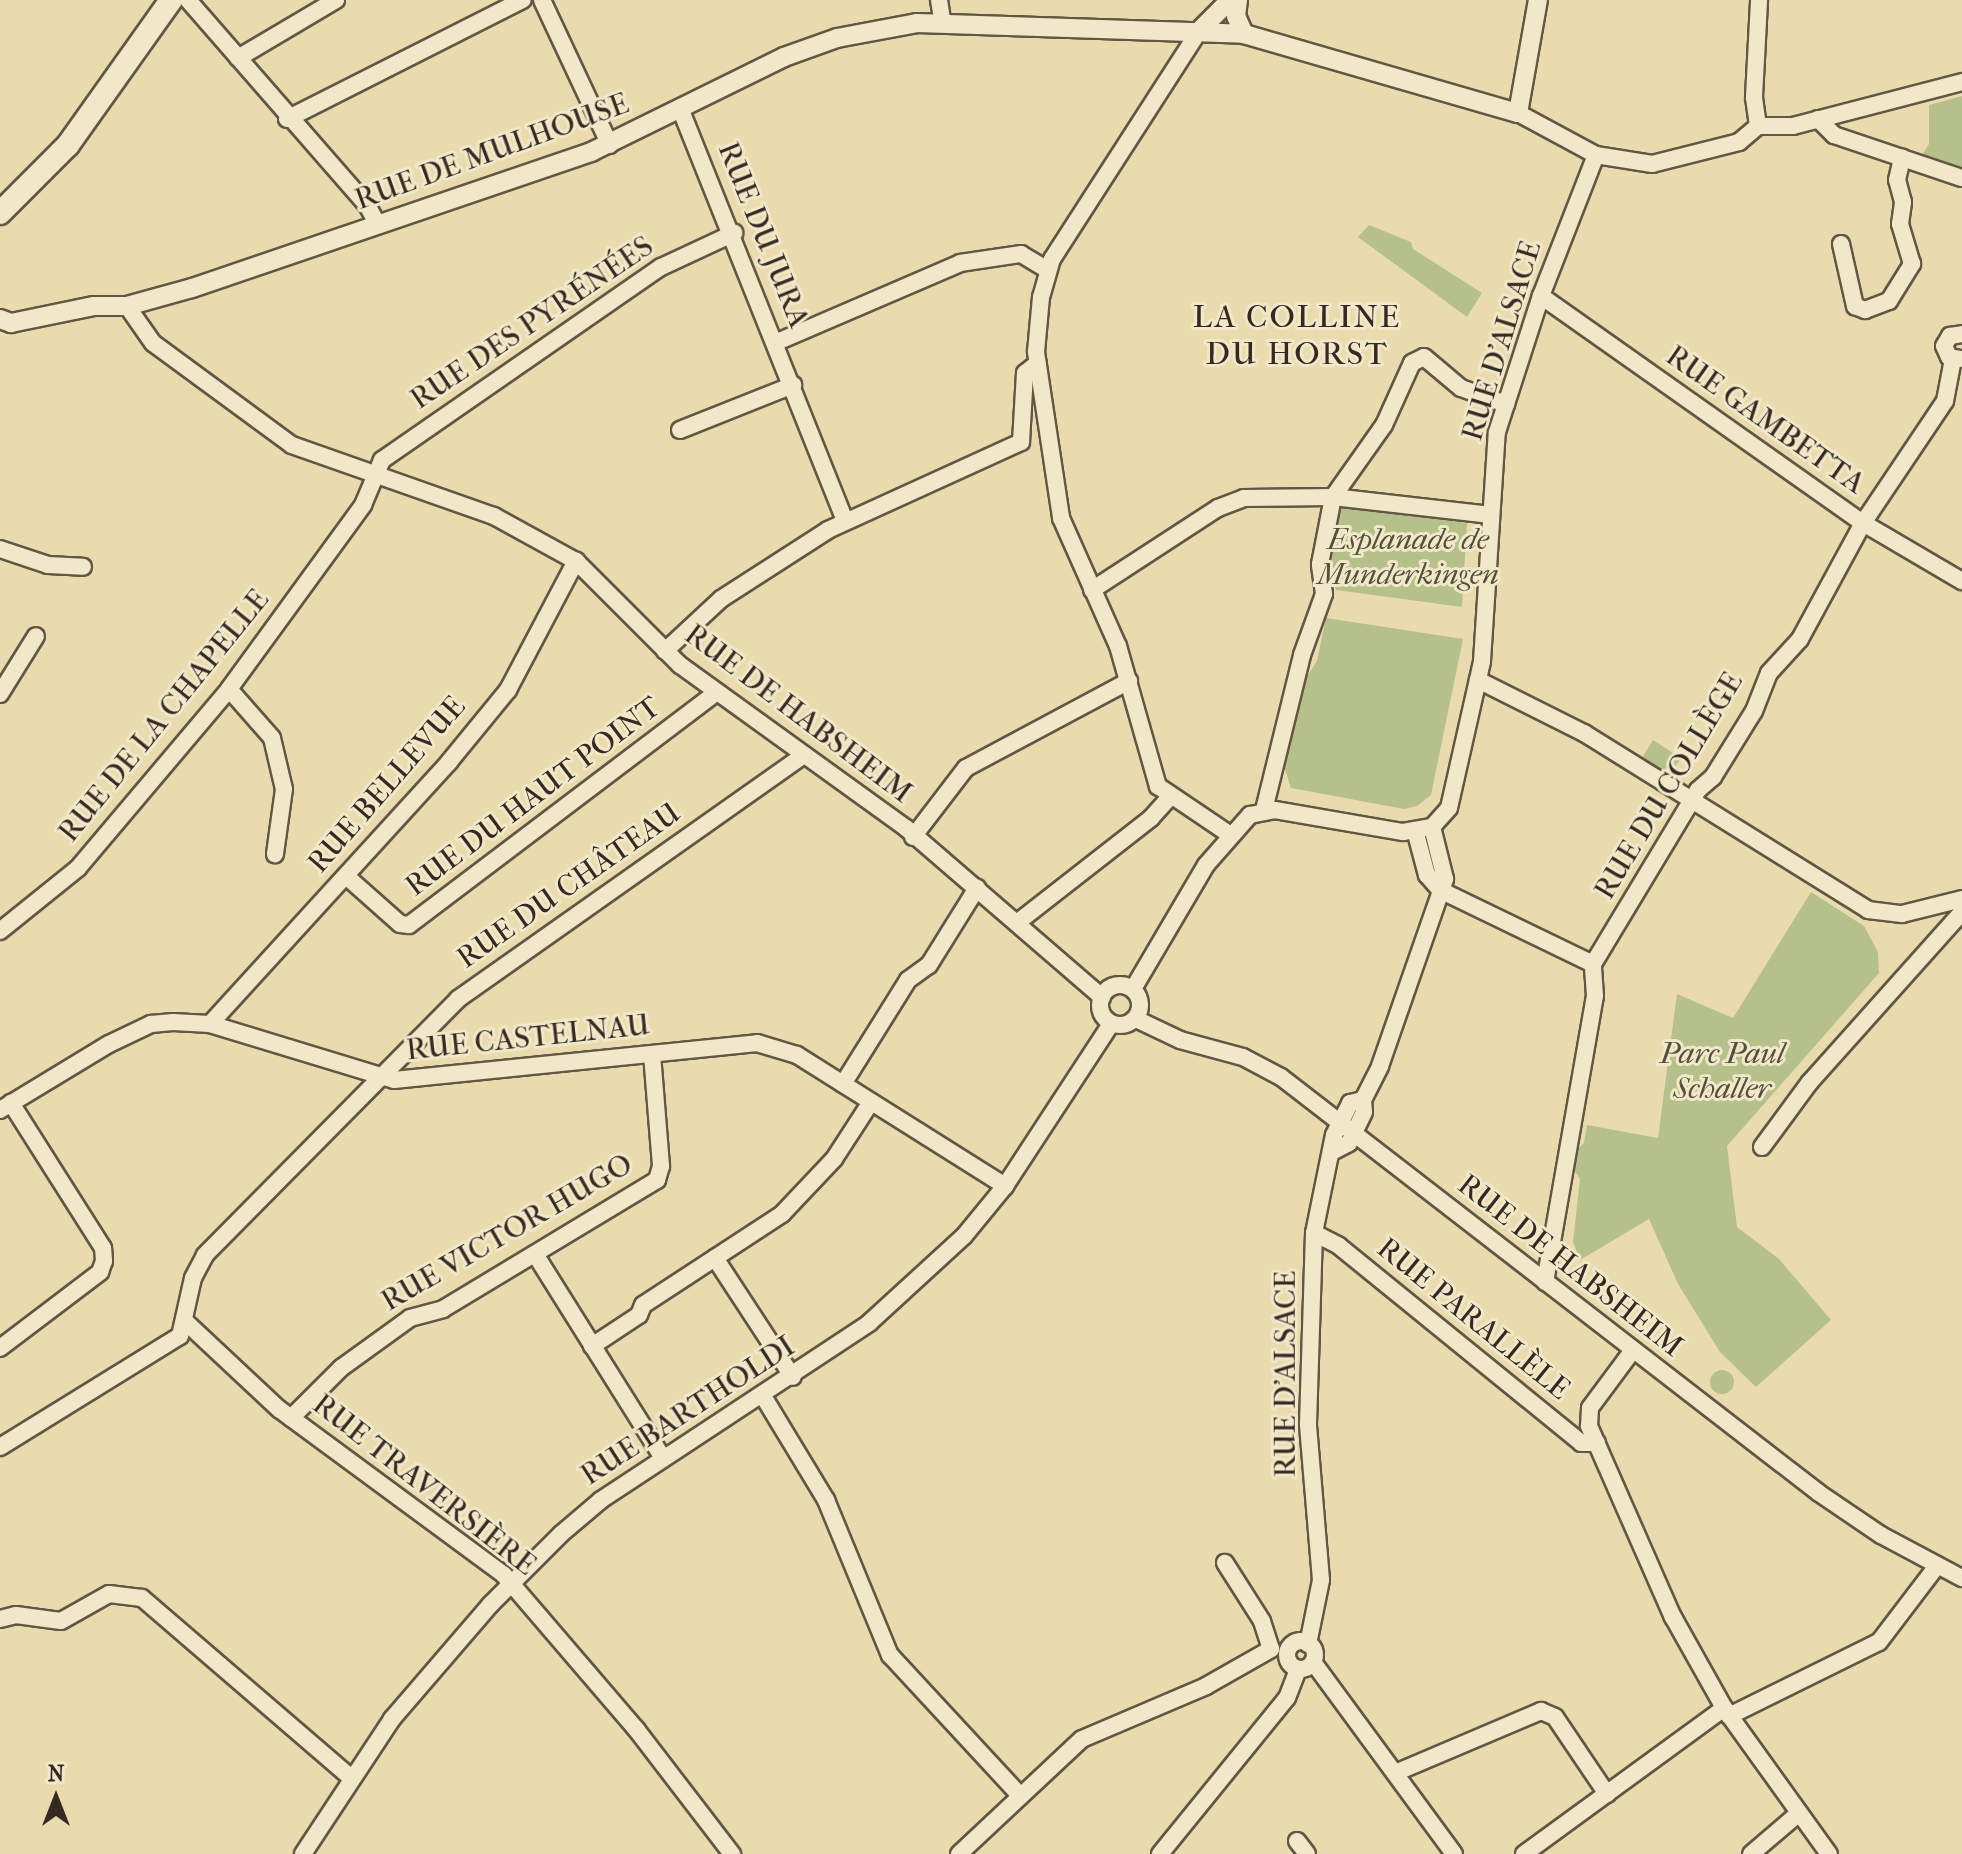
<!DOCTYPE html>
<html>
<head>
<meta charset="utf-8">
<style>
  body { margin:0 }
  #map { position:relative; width:1962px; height:1854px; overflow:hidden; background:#e9dbae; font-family:"IM FELL French Canon",serif }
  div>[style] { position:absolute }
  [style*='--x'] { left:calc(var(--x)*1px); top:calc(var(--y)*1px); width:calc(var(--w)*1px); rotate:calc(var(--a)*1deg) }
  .green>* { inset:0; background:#b5c08b }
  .round { border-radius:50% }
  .roads { filter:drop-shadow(2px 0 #625644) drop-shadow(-2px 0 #625644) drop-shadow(0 2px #625644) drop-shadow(0 -2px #625644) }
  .minor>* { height:16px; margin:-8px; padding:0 8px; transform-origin:8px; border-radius:8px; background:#f1e8ca }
  .minor>.ring { margin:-8px; padding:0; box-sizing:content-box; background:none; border:16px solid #f1e8ca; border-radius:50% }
  .tertiary>* { height:18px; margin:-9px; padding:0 9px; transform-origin:9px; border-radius:9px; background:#f1e8ca }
  .secondary>* { height:22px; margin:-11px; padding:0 11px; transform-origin:11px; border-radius:11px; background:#f1e8ca }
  span { translate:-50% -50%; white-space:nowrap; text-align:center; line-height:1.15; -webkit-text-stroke:6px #f1e8ca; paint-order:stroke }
  .street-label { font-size:30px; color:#352921 }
  .park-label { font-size:30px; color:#554f3c; font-style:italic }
  .neighbourhood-label { font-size:32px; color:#352921; letter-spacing:2px }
  .north { position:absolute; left:16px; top:1758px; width:80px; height:80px; -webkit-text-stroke:6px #f1e8ca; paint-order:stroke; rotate:0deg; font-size:22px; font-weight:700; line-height:32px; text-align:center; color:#352921 }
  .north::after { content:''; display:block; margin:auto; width:28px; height:36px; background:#352921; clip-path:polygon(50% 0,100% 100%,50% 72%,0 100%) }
</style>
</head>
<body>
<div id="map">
  <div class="green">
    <div style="clip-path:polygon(1962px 96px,1962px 169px,1922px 155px,1929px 144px,1929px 105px)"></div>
    <div style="clip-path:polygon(1369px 225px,1411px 242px,1413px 249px,1482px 293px,1467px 317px,1358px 237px)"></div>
    <div style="clip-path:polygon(1339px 506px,1467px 523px,1462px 607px,1336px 590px,1330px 571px)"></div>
    <div style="clip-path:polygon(1326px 618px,1463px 639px,1431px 795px,1417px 806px,1404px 809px,1291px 788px,1284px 766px,1304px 681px,1317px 661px)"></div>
    <div style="clip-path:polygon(1653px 740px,1681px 758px,1669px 775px,1642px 758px)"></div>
    <div style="clip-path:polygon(1811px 892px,1864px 926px,1878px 952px,1879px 973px,1727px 1146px,1737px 1227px,1779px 1259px,1831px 1320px,1756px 1387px,1720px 1352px,1678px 1284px,1649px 1219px,1580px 1260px,1573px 1242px,1580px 1179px,1572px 1167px,1573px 1153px,1584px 1143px,1587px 1125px,1658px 1138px,1677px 994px,1733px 1018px)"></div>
    <div class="round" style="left:1710px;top:1370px;width:24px;height:24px"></div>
  </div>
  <div class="roads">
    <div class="minor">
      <div style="--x:188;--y:0;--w:272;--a:48.9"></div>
      <div style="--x:367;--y:205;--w:23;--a:61"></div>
      <div style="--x:542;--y:0;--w:160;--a:64.9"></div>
      <div style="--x:939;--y:0;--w:20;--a:81"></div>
      <div style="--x:1199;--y:31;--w:271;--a:122.8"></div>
      <div style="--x:1052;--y:259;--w:40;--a:106"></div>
      <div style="--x:1041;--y:297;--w:55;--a:95.2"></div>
      <div style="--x:1036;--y:352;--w:168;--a:81.4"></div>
      <div style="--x:1061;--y:518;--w:140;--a:66"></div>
      <div style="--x:1118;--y:646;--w:146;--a:74.1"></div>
      <div style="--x:1158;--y:786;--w:86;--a:34.1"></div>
      <div style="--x:238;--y:58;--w:114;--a:-30.6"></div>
      <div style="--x:680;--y:108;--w:445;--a:68.2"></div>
      <div style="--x:1518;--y:113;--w:89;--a:28.3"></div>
      <div style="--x:1596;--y:155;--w:57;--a:9.1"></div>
      <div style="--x:1652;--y:164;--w:90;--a:-14.2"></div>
      <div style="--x:1739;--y:142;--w:25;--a:-40"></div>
      <div style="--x:287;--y:119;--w:264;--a:-26.8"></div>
      <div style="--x:1818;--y:119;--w:23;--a:45"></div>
      <div style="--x:1834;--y:135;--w:135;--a:18.6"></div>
      <div style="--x:1758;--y:126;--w:35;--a:0"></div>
      <div style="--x:1793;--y:126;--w:175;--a:-14.6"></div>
      <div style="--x:1758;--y:126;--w:29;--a:-98"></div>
      <div style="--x:1754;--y:97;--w:97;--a:-87"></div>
      <div style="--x:1841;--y:244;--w:64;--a:77.3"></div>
      <div style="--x:1855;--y:306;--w:11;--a:22"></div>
      <div style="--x:1865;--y:310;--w:26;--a:-21"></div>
      <div style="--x:1889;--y:301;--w:44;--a:-58.1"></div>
      <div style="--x:1912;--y:264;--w:42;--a:-106.7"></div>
      <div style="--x:1900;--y:224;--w:22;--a:-82"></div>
      <div style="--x:1903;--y:202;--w:23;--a:-105"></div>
      <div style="--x:1897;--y:180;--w:23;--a:-77"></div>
      <div style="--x:1541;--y:296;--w:394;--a:35.2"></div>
      <div style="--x:1863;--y:523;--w:115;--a:30.4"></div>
      <div style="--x:127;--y:306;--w:45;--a:54.9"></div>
      <div style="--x:153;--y:343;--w:172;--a:36.3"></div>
      <div style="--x:292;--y:445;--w:214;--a:19.4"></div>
      <div style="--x:494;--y:516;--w:94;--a:28.8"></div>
      <div style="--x:576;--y:561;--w:147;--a:45"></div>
      <div style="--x:680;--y:665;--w:279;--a:35.8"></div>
      <div style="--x:906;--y:828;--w:259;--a:40.8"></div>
      <div style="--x:777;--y:342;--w:199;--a:-23.3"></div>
      <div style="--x:960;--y:263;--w:62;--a:-8.4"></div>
      <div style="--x:1021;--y:254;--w:31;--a:31"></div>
      <div style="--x:1960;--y:359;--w:11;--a:-170"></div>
      <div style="--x:1949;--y:357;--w:12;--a:-114"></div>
      <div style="--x:1944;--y:346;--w:12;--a:-59"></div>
      <div style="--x:1950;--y:336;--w:12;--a:-9"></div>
      <div style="--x:680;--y:430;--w:122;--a:-21.7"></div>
      <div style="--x:0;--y:549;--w:51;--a:18.4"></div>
      <div style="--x:48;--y:565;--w:35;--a:3"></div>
      <div style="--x:1092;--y:590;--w:150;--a:-33.1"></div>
      <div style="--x:1218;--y:508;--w:28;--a:-21"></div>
      <div style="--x:1244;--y:498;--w:89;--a:-0.6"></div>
      <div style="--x:1333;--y:497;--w:159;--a:6.5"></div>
      <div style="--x:665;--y:651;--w:76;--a:-42.9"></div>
      <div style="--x:721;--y:599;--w:127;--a:-32.8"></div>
      <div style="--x:828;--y:530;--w:212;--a:-24.5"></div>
      <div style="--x:1021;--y:442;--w:69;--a:-86.7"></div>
      <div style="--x:1025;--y:373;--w:16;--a:-38"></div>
      <div style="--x:1478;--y:680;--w:119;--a:26.6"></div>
      <div style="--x:1584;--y:733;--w:335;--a:31.9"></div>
      <div style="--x:1868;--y:910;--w:34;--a:7"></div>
      <div style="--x:1902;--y:914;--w:62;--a:-14"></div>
      <div style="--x:229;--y:689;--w:65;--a:48.7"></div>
      <div style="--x:272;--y:738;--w:52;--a:76.8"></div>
      <div style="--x:284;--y:789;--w:66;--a:97.9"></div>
      <div style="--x:0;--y:694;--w:68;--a:-58.2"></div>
      <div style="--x:1264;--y:810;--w:160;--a:-76.2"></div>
      <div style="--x:1302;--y:655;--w:65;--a:-70.2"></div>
      <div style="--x:1324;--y:594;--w:30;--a:-98"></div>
      <div style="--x:1320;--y:564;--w:68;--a:-79"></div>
      <div style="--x:1333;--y:497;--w:88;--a:-54.7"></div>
      <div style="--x:1384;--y:425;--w:68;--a:-65.7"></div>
      <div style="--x:1412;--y:363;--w:13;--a:-27"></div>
      <div style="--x:1424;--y:357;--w:48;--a:40"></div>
      <div style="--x:1461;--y:388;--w:48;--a:19.6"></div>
      <div style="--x:1415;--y:830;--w:47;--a:75.1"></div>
      <div style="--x:1427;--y:875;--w:20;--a:49"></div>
      <div style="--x:1440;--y:890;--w:170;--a:25.8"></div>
      <div style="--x:913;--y:837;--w:87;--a:-52.5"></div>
      <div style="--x:966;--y:768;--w:185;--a:-28.1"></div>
      <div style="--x:346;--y:876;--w:72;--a:41.6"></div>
      <div style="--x:400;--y:924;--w:9;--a:6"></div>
      <div style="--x:409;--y:925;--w:385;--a:-37.1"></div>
      <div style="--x:1018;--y:922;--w:169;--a:-38"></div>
      <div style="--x:1151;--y:818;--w:27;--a:-48"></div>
      <div style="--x:0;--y:931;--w:100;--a:-38.9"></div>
      <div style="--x:78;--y:868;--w:234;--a:-49.8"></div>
      <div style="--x:229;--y:689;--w:228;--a:-53.9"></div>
      <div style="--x:363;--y:505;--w:49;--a:-67.1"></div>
      <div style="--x:382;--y:460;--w:339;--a:-34.7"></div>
      <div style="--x:661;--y:267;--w:81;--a:-25"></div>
      <div class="ring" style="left:1100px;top:985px;width:24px;height:24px"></div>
      <div style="--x:1133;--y:989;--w:144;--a:-59.5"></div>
      <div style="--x:1206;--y:865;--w:67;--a:-48.7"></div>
      <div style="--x:1250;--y:815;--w:25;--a:-11"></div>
      <div style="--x:1275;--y:810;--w:130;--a:9.8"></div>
      <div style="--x:1403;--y:832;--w:29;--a:-10"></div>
      <div style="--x:1432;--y:827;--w:25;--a:-48"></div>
      <div style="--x:1449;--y:808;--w:151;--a:-77.3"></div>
      <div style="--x:1482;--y:661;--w:229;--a:-86.3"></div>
      <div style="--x:1497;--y:432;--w:143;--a:-72.1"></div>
      <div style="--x:1541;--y:296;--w:151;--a:-68.7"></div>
      <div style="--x:1136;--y:1019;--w:49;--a:25.5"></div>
      <div style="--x:1180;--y:1040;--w:65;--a:15.1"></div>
      <div style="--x:1243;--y:1057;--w:43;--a:27.8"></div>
      <div style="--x:1281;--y:1077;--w:680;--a:37.71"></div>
      <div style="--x:1819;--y:1493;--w:75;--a:34.1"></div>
      <div style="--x:1881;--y:1535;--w:92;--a:28"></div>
      <div style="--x:210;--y:1024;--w:355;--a:-47.6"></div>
      <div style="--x:449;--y:762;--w:93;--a:-50.7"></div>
      <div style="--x:508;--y:690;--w:146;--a:-62.2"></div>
      <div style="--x:843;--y:1084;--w:123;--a:-58"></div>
      <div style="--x:908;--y:980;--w:26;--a:-36"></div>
      <div style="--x:929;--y:965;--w:91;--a:-58.1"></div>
      <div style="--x:0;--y:1110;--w:127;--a:-31.2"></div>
      <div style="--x:109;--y:1044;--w:47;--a:-25.5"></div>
      <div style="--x:151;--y:1024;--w:22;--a:-5"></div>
      <div style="--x:173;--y:1022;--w:37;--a:3"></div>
      <div style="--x:210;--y:1024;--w:192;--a:16.9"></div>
      <div style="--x:394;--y:1080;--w:365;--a:-5.8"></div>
      <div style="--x:757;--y:1043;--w:42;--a:16.7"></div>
      <div style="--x:797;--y:1055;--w:246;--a:32.2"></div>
      <div style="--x:1762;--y:1147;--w:81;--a:-53.6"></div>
      <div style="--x:1810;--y:1082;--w:228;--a:-48.2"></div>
      <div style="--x:1332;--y:1152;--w:19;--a:-28"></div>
      <div style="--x:1349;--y:1143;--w:34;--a:-64"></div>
      <div style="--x:1364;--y:1112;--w:12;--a:-95"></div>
      <div style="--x:1363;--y:1100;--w:38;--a:-63"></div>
      <div style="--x:1380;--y:1066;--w:198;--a:-70.8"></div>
      <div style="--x:1445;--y:879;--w:54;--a:-104"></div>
      <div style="--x:1314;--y:1233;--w:28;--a:27"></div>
      <div style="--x:1339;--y:1246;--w:312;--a:39.1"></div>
      <div style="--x:1581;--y:1443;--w:16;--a:0"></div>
      <div style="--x:535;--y:1254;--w:241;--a:57.9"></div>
      <div style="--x:715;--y:1258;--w:142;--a:56.8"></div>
      <div style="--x:1545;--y:1282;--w:290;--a:-80.1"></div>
      <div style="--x:1595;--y:996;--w:32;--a:-94"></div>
      <div style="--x:1593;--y:964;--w:203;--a:-58.9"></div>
      <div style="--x:1698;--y:790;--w:20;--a:-41"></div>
      <div style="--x:1713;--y:777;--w:78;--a:-58.2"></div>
      <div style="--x:1754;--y:711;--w:41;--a:-68.5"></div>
      <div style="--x:1769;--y:673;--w:46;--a:-47.6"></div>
      <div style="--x:1800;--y:639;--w:132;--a:-61.5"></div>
      <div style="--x:1863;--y:523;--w:147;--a:-56.1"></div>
      <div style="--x:1945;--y:401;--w:43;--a:-79.2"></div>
      <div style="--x:187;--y:1323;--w:126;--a:43.1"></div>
      <div style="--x:279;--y:1409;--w:280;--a:36.4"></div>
      <div style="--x:504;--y:1575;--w:203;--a:49.4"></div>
      <div style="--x:636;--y:1729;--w:158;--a:52.5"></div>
      <div style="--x:592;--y:1346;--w:56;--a:-33.4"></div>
      <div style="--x:639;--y:1315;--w:11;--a:-68"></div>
      <div style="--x:643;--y:1305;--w:166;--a:-33.2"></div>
      <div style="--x:782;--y:1214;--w:76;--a:-46.6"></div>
      <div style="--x:834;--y:1159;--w:68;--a:-57"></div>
      <div style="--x:0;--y:1348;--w:126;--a:-37.2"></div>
      <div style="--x:100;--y:1272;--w:12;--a:-70"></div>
      <div style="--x:104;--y:1261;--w:13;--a:-94"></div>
      <div style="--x:103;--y:1248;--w:172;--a:-122.4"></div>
      <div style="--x:1633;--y:1350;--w:72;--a:126.6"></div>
      <div style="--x:1590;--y:1408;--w:18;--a:93"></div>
      <div style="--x:1589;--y:1426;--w:209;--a:66.3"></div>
      <div style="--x:1673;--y:1617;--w:104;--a:60.7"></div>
      <div style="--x:1724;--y:1708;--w:180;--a:54.3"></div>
      <div style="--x:763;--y:1396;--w:122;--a:58.8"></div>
      <div style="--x:826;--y:1500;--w:168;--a:67.6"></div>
      <div style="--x:890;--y:1655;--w:188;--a:47.2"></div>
      <div style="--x:291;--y:1418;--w:71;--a:-45"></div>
      <div style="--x:341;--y:1368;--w:85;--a:-35.9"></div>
      <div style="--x:410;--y:1318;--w:34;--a:-15"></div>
      <div style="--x:443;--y:1309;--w:250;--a:-31.1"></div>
      <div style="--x:657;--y:1180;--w:15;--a:-74"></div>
      <div style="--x:661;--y:1166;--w:112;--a:-94.6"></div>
      <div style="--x:0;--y:1447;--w:211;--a:-31.7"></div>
      <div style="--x:180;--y:1336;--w:59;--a:-77.4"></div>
      <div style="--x:193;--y:1278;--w:26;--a:-62"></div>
      <div style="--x:205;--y:1255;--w:360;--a:-45.3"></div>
      <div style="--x:458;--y:999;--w:421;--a:-35.2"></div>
      <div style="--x:0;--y:1619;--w:16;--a:-14"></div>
      <div style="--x:16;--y:1615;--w:45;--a:7.6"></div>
      <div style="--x:61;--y:1621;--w:55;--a:-29.4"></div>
      <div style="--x:109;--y:1594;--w:33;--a:7"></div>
      <div style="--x:142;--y:1598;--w:274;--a:40.7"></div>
      <div class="ring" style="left:1287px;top:1641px;width:12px;height:12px"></div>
      <div style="--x:1308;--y:1644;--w:65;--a:-78.5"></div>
      <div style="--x:1321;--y:1580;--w:157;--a:-94.8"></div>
      <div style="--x:1308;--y:1424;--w:191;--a:-88.2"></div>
      <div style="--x:1314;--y:1233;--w:100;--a:-78.5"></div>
      <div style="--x:1334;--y:1135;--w:36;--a:-63"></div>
      <div style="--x:1350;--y:1103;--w:13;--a:-13"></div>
      <div style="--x:1313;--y:1662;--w:238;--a:53.7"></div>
      <div style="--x:1729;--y:1716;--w:167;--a:-26.3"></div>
      <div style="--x:1879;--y:1642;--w:96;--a:-52.7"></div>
      <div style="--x:1395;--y:1773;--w:159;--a:-23"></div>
      <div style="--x:1541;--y:1711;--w:15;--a:23"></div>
      <div style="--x:1555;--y:1717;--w:93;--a:56"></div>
      <div style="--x:1297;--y:1841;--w:16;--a:52"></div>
      <div style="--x:303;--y:1854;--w:162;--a:-56.6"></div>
      <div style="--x:392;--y:1719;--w:150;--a:-49.3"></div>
      <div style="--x:490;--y:1605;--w:100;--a:-45"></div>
      <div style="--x:561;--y:1534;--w:52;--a:-40.4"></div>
      <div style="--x:601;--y:1500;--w:321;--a:-33.4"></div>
      <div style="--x:869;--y:1323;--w:129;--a:-42.5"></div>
      <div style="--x:964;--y:1236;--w:65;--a:-50.6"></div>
      <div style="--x:1005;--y:1186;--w:194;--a:-56.8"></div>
      <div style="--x:959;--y:1854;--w:168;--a:-43.1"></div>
      <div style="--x:1082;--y:1739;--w:135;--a:-23.1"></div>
      <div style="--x:1206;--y:1686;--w:75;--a:-29.6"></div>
      <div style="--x:1271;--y:1649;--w:29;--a:-108"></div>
      <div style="--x:1262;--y:1621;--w:69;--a:-122.5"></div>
      <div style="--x:1160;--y:1854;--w:201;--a:-50.9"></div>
      <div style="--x:1287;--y:1698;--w:31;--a:-69"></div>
      <div style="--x:1524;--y:1854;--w:248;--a:-36.1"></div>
      <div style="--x:1751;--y:1854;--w:63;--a:-40.5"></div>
    </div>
    <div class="tertiary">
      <div style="--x:1238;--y:0;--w:16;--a:97"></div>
      <div style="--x:1236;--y:16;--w:20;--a:66"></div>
      <div style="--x:1199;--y:31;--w:44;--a:-45"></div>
      <div style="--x:0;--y:319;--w:12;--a:20"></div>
      <div style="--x:11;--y:323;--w:85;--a:-11.6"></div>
      <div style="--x:94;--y:306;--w:33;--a:0"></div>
      <div style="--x:127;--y:306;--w:67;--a:-15.5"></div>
      <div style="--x:192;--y:288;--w:422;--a:-18.8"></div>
      <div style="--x:591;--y:152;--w:215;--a:-26.2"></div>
      <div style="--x:784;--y:57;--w:56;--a:-19.7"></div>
      <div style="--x:837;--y:38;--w:81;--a:-10.6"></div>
      <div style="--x:917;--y:23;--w:327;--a:1.9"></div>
      <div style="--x:1244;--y:34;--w:285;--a:16.1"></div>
      <div style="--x:1518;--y:113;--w:115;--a:-80"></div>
    </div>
    <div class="secondary">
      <div style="--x:0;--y:213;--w:96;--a:-45"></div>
      <div style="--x:68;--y:145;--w:178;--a:-54.6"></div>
    </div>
  </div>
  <div class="street-label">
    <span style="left:492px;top:152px;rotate:-20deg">RUE DE MULHOUSE</span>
    <span style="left:763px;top:235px;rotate:68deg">RUE DU JURA</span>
    <span style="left:532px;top:323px;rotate:-34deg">RUE DES PYRÉNÉES</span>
    <span style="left:1502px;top:341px;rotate:-73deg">RUE D'ALSACE</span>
    <span style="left:1765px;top:420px;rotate:35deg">RUE GAMBETTA</span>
    <span style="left:798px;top:714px;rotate:37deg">RUE DE HABSHEIM</span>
    <span style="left:164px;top:716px;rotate:-51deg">RUE DE LA CHAPELLE</span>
    <span style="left:387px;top:785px;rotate:-49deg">RUE BELLEVUE</span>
    <span style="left:1669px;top:786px;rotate:-59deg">RUE DU COLLÈGE</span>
    <span style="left:533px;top:797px;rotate:-37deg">RUE DU HAUT POINT</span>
    <span style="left:569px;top:886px;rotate:-35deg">RUE DU CHÂTEAU</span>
    <span style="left:528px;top:1038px;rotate:-6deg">RUE CASTELNAU</span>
    <span style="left:507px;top:1233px;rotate:-30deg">RUE VICTOR HUGO</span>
    <span style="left:1570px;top:1266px;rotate:38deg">RUE DE HABSHEIM</span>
    <span style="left:1473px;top:1319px;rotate:39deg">RUE PARALLÈLE</span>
    <span style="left:1286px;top:1374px;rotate:-90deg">RUE D'ALSACE</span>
    <span style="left:688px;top:1411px;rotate:-33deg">RUE BARTHOLDI</span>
    <span style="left:424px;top:1485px;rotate:38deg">RUE TRAVERSIÈRE</span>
  </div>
  <div class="park-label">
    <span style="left:1408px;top:557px">Esplanade de<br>Munderkingen</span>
    <span style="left:1722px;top:1071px">Parc Paul<br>Schaller</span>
  </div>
  <div class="neighbourhood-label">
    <span style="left:1297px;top:336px">LA COLLINE<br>DU HORST</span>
  </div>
  <div class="north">N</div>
</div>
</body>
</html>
